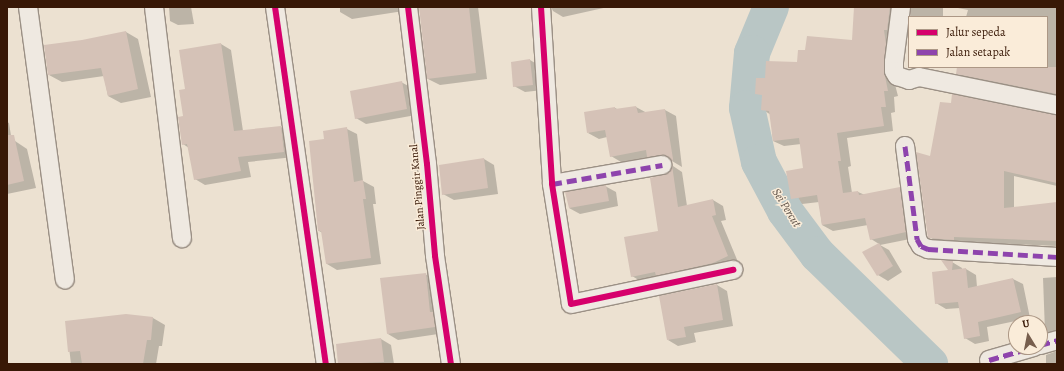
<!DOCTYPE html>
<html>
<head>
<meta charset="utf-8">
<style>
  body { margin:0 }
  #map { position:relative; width:1064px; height:371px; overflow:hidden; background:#ece1d1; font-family:Alegreya,serif }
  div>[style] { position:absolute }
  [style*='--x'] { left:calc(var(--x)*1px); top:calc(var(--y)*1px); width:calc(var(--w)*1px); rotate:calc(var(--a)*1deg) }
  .shadow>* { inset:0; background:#0003 }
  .river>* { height:36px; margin:-18px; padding:0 18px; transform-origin:18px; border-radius:18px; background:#b9c6c5 }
  .building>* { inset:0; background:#d5c2b7 }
  .roads { filter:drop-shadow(1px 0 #9b9085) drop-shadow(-1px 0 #9b9085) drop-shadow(0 1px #9b9085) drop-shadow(0 -1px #9b9085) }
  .street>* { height:18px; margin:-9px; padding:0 9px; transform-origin:9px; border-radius:9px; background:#efe9e1 }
  .quiet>* { height:5px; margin-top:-2.5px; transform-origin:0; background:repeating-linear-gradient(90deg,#8e44ad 0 10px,transparent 0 15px) }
  .cycleway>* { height:6px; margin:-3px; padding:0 3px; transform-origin:3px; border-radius:3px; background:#d6006c }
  span { translate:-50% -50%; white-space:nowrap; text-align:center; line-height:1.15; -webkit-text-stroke:3px #faecd9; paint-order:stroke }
  .street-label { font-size:11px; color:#381806 }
  .water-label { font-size:12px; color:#5d5147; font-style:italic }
  .frame { position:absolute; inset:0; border:8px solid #381806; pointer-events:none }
  .legend { position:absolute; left:908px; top:16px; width:140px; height:52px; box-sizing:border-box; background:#faecd9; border:1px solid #ac9785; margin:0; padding:5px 7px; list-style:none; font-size:12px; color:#381806 }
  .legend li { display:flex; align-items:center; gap:8px; height:20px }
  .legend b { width:20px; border:1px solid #ac9785 }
  .north { position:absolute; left:1008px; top:315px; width:40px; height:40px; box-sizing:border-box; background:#faecd9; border:1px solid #ac9785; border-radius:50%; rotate:350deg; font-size:11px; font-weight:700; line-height:16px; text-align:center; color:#381806 }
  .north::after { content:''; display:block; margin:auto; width:14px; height:18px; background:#775e4d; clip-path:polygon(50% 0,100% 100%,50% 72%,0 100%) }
</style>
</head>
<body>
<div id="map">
  <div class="shadow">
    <div style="clip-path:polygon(169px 7px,191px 7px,194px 24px,178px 25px,170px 21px)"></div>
    <div style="clip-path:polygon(340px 7px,412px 7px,410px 10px,352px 19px,340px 12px)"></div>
    <div style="clip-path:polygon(420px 7px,478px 7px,487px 79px,440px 85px,428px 79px)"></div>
    <div style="clip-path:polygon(551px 7px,608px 7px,563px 17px,553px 11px)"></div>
    <div style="clip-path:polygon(855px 7px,903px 7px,893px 77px,898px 96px,894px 97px,895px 112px,891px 113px,893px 131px,847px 138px,851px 166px,848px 167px,852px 193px,858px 192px,865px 195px,900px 188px,910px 194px,915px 238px,880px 245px,889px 250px,902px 272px,888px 281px,878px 275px,879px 244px,871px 239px,868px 225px,833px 231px,822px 225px,819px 202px,802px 204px,792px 198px,804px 169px,801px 144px,784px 146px,773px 141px,771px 115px,762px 109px,763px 98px,756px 94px,766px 79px,798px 63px,806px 52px,853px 41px)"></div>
    <div style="clip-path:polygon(911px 7px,943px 7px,943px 17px,910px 17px)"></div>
    <div style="clip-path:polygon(953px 7px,1057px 7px,1057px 97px,967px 79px,957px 73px,958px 67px,1047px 67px,1047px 17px,966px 17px,968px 10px)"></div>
    <div style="clip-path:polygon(126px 32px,138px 39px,151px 97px,121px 103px,108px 96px,104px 76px,62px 82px,49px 75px,82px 41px)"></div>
    <div style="clip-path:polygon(221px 44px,231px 50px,243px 131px,281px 127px,291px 133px,294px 157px,248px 162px,251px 177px,205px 185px,195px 179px,189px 148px,183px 144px,187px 90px)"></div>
    <div style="clip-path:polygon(530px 60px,540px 66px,543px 90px,525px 92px,514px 86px)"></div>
    <div style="clip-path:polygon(401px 82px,412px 88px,416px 115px,366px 124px,356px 118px)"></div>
    <div style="clip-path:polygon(636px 107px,647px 113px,665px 110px,676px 116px,682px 167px,672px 161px,658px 162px,649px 157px,621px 162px,611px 156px,607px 137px,599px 139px,588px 133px,615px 108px,619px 110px)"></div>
    <div style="clip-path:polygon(1057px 116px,1057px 186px,1014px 176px,1014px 208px,1057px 203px,1057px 246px,964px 242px,964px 245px,942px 244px,931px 238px,931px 157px)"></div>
    <div style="clip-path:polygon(7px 122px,9px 123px,12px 142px,15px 141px,27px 149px,36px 188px,7px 194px)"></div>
    <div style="clip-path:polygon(347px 129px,357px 134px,363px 181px,374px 187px,376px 204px,373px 204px,381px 264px,337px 270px,327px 264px,323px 233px,319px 231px,326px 139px)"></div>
    <div style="clip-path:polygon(484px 159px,494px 165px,498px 194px,454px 200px,443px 194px)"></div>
    <div style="clip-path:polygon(673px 166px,682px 172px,687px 206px,713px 200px,723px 206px,726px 220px,721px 221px,738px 262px,724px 269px,642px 282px,632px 276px,659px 232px,669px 174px)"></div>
    <div style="clip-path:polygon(605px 186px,616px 192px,618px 206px,580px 214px,569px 208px)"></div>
    <div style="clip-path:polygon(952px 262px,962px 268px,962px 270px,966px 269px,976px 275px,977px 287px,1013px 279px,1023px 284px,1030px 318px,987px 327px,989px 341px,975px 344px,965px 338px,960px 308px,946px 309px,936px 303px)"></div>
    <div style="clip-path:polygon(425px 274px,436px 280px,445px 333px,398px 340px,388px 334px)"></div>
    <div style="clip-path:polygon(1057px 277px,1057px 337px,1055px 338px,1045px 332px,1043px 278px)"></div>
    <div style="clip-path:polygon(717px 285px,727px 291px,733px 326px,694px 333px,696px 342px,678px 346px,668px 340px)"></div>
    <div style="clip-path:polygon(153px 318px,165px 325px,162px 346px,159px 346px,156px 364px,71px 364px,66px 322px)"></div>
    <div style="clip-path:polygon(381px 339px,391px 345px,394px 364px,339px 364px,337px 345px)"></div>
    <div style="clip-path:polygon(1057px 351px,1057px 364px,1046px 364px,1046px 355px)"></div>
  </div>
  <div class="river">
    <div style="--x:771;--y:7;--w:50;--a:112.4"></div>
    <div style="--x:752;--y:53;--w:55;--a:95.2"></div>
    <div style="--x:747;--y:108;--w:55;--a:77.5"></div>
    <div style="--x:759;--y:162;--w:55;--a:62"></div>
    <div style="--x:785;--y:211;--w:54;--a:53.3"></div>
    <div style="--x:817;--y:254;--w:158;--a:44.2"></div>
  </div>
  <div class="building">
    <div style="clip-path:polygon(419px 7px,469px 7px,476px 73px,427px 79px)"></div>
    <div style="clip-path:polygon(854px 7px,890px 7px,887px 30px,884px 30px,886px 44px,884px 71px,888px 91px,884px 91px,886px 107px,881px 107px,884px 126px,837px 133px,841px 161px,838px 161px,843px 193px,858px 191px,859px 195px,900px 187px,906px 232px,870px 240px,865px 218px,822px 225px,817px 195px,791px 199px,786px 171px,803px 168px,799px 138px,773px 141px,769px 111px,761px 110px,762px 95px,755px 94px,756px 78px,765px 78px,766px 61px,797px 62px,798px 50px,805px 50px,807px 36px,852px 40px)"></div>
    <div style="clip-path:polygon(126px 31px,138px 89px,108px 96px,101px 68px,48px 75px,44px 45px,82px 40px)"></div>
    <div style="clip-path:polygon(221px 43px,234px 131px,281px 126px,284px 152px,238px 157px,241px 171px,194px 180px,187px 144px,182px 145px,178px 117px,183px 116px,179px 90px,185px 89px,179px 50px)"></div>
    <div style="clip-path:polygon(530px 59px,533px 85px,513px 87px,511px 62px)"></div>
    <div style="clip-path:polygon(957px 67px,1057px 67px,1057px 94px,956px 74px)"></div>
    <div style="clip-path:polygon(402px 81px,407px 109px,355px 119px,350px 91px)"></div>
    <div style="clip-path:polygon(952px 94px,1057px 115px,1057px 183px,1004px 171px,1004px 208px,1057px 202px,1057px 241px,954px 237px,954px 240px,928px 238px,916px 152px,930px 156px,940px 102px,951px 103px)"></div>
    <div style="clip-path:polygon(636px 106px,638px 113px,665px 109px,673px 159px,672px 162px,665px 155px,647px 157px,646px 150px,610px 157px,605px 130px,587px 133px,584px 112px,615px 107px,615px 109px)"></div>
    <div style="clip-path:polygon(347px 127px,354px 182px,363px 180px,366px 199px,363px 199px,371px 258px,326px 264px,321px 231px,318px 231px,309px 141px,324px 139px,323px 131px)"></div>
    <div style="clip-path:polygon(7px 135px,14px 135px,24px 181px,7px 185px)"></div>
    <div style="clip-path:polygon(484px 158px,488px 188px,442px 195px,439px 165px)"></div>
    <div style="clip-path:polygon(672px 165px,678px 207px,713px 199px,716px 215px,712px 216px,728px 256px,713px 263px,656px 276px,655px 272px,631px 277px,624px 237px,658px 231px,650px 178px,668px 173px)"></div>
    <div style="clip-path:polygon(606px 185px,609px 201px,569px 208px,565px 192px)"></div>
    <div style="clip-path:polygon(879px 243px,893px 266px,877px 276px,862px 252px)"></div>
    <div style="clip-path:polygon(941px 260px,953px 261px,952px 270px,966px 268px,968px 288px,1013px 278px,1021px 312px,978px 322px,980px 336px,964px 339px,958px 302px,935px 304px,932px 272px,948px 270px)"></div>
    <div style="clip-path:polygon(426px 273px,430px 312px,433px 312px,435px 327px,387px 334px,380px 278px)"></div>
    <div style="clip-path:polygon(717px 284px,723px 320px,684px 327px,686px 337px,667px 340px,659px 296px)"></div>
    <div style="clip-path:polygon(126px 314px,153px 317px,151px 340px,147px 340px,143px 364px,82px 364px,80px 351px,68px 352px,65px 321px)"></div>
    <div style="clip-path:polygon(381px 338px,384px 362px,338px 364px,336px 344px)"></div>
  </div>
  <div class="roads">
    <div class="street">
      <div style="--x:28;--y:7;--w:275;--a:82.3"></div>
      <div style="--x:154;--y:7;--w:233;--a:83.1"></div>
      <div style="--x:275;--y:7;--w:361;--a:81.9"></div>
      <div style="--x:408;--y:7;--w:158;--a:83.1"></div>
      <div style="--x:427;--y:164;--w:92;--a:85"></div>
      <div style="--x:435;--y:256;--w:109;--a:81.6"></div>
      <div style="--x:541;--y:7;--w:177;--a:86.4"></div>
      <div style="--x:552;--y:184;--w:121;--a:81"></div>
      <div style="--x:571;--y:304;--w:166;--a:-11.9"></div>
      <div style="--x:901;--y:7;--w:55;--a:97.3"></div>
      <div style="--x:894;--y:62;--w:9;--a:90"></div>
      <div style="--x:894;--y:71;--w:6;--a:59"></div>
      <div style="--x:897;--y:76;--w:13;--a:18"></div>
      <div style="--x:909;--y:80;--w:10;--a:-17"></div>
      <div style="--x:919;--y:77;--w:141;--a:11.5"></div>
      <div style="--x:905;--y:146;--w:94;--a:82.6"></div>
      <div style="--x:917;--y:239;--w:8;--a:60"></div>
      <div style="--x:921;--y:246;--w:8;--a:23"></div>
      <div style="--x:928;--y:249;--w:129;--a:3.5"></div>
      <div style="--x:552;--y:184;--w:112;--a:-9.8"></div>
      <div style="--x:1040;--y:345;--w:18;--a:-16"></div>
      <div style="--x:989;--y:360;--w:47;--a:-16.1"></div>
    </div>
  </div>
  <div class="quiet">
    <div style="--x:905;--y:146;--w:94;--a:82.6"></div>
    <div style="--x:917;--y:239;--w:8;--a:60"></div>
    <div style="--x:921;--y:246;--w:8;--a:23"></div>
    <div style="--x:928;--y:249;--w:129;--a:3.5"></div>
    <div style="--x:552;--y:184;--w:112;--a:-9.8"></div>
    <div style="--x:1040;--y:345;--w:18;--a:-16"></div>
    <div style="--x:989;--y:360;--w:47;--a:-16.1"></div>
  </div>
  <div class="cycleway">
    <div style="--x:275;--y:7;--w:361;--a:81.9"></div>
    <div style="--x:408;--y:7;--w:158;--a:83.1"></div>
    <div style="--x:427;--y:164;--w:92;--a:85"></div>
    <div style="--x:435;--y:256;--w:109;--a:81.6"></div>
    <div style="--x:541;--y:7;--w:177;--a:86.4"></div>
    <div style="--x:552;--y:184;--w:121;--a:81"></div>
    <div style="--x:571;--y:304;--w:166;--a:-11.9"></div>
  </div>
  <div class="street-label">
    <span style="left:418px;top:187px;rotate:-95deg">Jalan Pinggir Kanal</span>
  </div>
  <div class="water-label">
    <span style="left:786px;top:208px;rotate:58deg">Sei Percut</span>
  </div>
  <div class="frame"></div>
  <ul class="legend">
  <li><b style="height:5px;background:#d6006c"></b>Jalur sepeda</li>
  <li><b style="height:5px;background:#8e44ad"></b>Jalan setapak</li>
  </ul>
  <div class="north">U</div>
</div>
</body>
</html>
